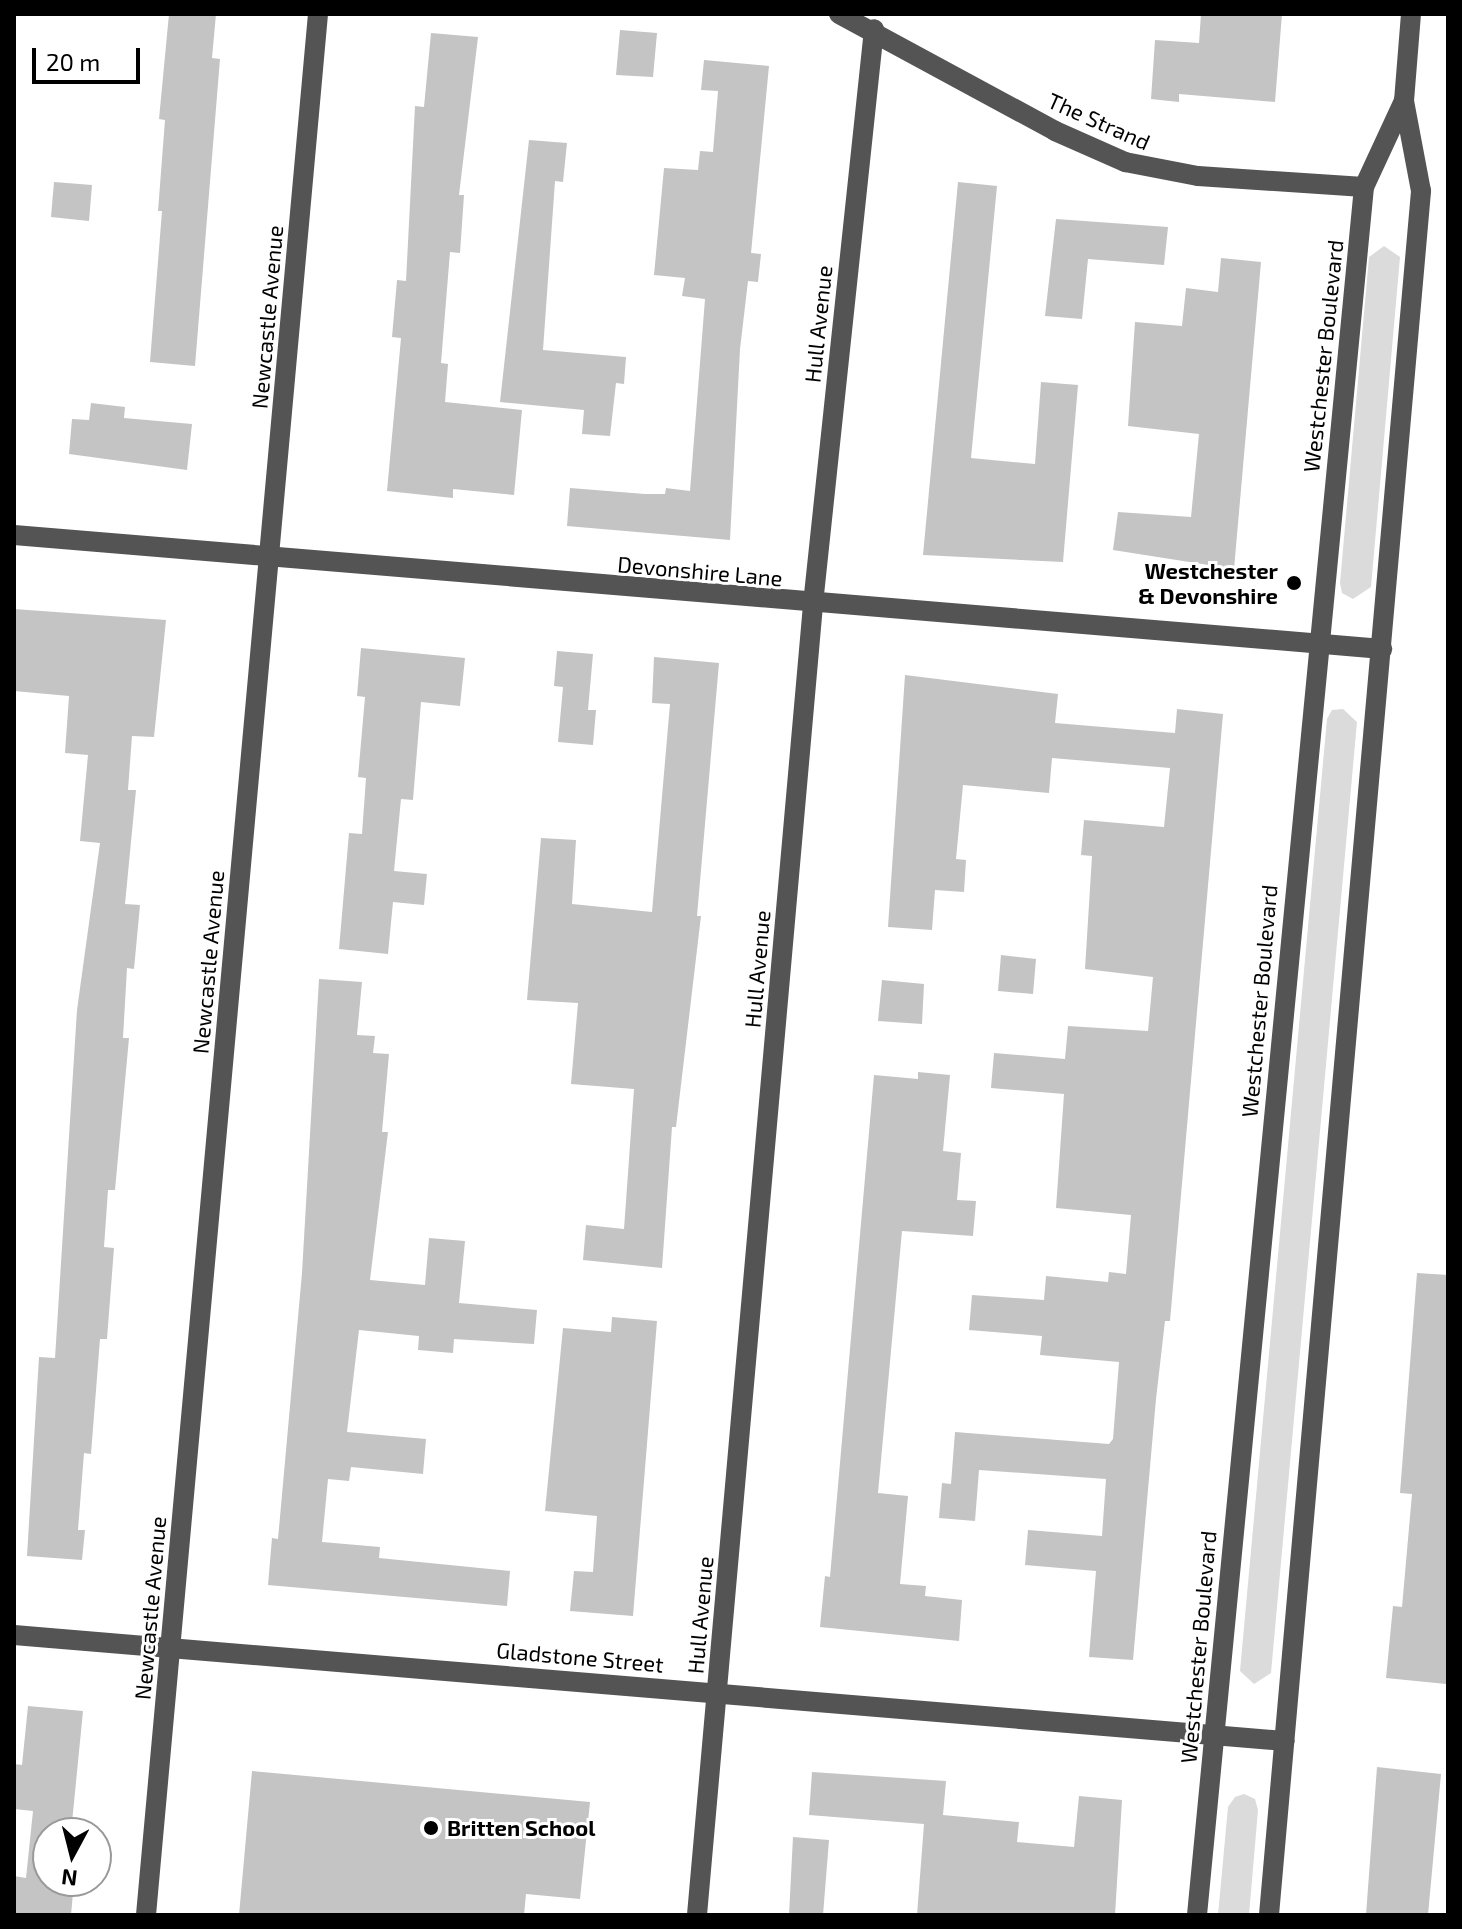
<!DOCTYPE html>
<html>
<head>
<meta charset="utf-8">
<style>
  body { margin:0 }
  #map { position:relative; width:1462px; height:1929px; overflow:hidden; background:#fff; font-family:"Exo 2",sans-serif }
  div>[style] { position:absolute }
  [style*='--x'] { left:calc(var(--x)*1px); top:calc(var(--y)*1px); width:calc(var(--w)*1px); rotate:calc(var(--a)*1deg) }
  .green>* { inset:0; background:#dbdbdb }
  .building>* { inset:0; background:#c4c4c4 }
  .minor>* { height:20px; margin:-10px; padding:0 10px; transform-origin:10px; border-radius:10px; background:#545454 }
  .dots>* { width:22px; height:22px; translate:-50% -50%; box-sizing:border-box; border:4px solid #fff; border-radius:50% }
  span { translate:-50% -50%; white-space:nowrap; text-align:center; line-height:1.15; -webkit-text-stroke:6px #fff; paint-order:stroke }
  .street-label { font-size:22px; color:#000 }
  .poi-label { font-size:22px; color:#000; font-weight:700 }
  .right { translate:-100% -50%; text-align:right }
  .left { translate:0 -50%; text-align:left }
  .frame { position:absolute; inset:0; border:16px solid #000; pointer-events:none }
  .north { position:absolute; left:32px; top:1817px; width:80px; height:80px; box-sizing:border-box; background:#fff; border:2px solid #999; border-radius:50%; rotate:187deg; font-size:22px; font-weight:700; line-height:32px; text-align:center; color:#000 }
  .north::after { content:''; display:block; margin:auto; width:28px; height:36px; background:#000; clip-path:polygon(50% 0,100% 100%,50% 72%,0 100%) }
  .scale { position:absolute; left:32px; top:48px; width:108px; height:36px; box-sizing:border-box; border:4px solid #000; border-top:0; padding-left:10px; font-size:24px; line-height:28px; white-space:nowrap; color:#000; -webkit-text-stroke:6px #fff; paint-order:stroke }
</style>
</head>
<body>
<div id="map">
  <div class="green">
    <div style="clip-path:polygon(1384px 246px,1400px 257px,1371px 587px,1353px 599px,1342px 593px,1340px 583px,1369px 257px)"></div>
    <div style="clip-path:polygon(1343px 709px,1357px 722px,1271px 1673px,1254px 1684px,1240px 1671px,1327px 719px,1332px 710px)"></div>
    <div style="clip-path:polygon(1244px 1794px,1255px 1799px,1258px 1810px,1249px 1915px,1218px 1915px,1228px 1807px,1235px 1797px)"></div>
  </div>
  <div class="building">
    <div style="clip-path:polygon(169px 14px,216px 14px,212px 58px,220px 59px,195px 366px,150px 362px,162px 211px,158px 211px,165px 120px,159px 119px)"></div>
    <div style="clip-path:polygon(1201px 14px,1282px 14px,1275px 102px,1179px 94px,1179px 102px,1151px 99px,1155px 40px,1199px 43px)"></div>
    <div style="clip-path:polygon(620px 30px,657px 33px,653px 77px,616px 75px)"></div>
    <div style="clip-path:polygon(431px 33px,478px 37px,459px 195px,464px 195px,460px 253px,450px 252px,441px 363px,448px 364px,445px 402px,522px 410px,514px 495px,453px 489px,453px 498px,387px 491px,401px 338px,392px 337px,397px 280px,406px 281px,415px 106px,424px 107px)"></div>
    <div style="clip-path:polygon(704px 60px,769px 66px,751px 253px,761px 254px,758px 282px,748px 281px,740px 349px,730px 540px,567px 526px,570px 488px,645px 494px,665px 494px,666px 488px,690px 491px,705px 299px,682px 296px,685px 278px,654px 275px,664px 168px,698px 170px,700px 151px,713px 152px,718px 91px,701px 90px)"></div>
    <div style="clip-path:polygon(529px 140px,567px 143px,563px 182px,555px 181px,543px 350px,626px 357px,624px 384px,616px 383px,610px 436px,582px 434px,584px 410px,500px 402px)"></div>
    <div style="clip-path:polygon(54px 182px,92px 185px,89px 221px,51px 217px)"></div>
    <div style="clip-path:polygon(958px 182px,997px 186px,971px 458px,1035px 464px,1041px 382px,1078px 385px,1063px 562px,923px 555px)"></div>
    <div style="clip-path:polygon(1056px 219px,1168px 227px,1164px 265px,1088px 259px,1082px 319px,1045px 316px)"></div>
    <div style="clip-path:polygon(1221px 258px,1261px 262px,1234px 569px,1113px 550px,1118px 512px,1191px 517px,1199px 434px,1128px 426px,1135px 322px,1182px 326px,1186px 288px,1218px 292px)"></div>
    <div style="clip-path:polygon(91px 403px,125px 407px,124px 418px,192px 424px,187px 470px,69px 454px,72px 419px,89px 420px)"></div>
    <div style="clip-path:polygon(14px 609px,166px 620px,154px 737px,132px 736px,128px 790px,136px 790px,125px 904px,140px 905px,134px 969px,127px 968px,123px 1038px,129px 1038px,115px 1190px,108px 1190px,104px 1247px,114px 1248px,107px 1339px,100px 1339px,91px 1454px,84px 1453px,78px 1530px,85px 1530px,82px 1560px,27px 1556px,39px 1357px,55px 1358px,77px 1010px,100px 843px,80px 841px,88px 755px,65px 753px,69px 696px,14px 691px)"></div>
    <div style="clip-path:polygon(361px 648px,465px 658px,460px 706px,421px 702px,413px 800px,401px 799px,394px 871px,427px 874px,424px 905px,393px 902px,388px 954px,339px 949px,349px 833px,362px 834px,366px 778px,358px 777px,365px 697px,357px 696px)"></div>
    <div style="clip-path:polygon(557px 651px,593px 654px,588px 710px,596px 710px,593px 745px,558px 742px,563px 687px,554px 686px)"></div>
    <div style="clip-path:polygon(654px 657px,719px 663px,697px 916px,701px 916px,676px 1127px,672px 1127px,662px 1268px,583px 1260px,586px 1225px,624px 1229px,634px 1089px,571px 1084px,578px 1003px,527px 1000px,541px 838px,576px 840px,572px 904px,652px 912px,670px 704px,652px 703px)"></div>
    <div style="clip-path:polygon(905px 675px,1058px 694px,1055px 723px,1175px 733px,1177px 709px,1223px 714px,1170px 1321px,1165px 1321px,1156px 1399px,1133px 1660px,1089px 1657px,1096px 1571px,1025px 1565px,1028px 1530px,1102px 1536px,1106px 1479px,979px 1470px,975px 1521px,939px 1518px,942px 1483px,951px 1484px,955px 1432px,1109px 1444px,1113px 1439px,1119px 1362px,1040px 1355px,1042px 1336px,969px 1330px,972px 1295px,1044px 1300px,1046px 1276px,1108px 1282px,1109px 1272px,1126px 1274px,1131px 1215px,1056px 1208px,1064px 1094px,991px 1088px,994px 1053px,1065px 1059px,1068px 1026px,1148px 1031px,1153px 977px,1085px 969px,1092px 856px,1081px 855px,1084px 820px,1164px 827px,1170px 768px,1052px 758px,1049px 793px,963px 785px,956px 859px,966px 860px,964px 892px,935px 890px,932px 930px,888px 927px)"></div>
    <div style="clip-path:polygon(1001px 955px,1036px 959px,1033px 994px,998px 991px)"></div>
    <div style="clip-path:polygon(319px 979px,362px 982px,357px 1035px,375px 1036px,373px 1053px,389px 1054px,382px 1132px,388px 1132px,370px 1280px,425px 1285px,429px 1238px,465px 1241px,459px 1303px,537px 1310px,534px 1344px,454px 1339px,453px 1353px,418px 1350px,419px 1336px,359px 1330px,347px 1432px,426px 1439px,423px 1474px,351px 1467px,349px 1481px,328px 1479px,322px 1542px,380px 1547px,379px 1558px,510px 1571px,507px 1606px,268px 1585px,272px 1538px,278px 1539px,302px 1273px)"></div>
    <div style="clip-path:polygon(882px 980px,924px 984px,922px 1024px,878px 1021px)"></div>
    <div style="clip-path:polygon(918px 1072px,950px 1075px,943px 1151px,961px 1153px,957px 1200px,976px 1201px,973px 1236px,902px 1231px,878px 1493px,908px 1496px,900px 1584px,926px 1586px,925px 1596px,962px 1600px,959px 1641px,820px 1627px,825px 1576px,830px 1577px,874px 1075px,918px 1079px)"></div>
    <div style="clip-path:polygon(1417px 1273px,1448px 1275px,1446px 1684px,1386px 1678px,1393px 1606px,1402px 1607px,1412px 1494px,1400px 1493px)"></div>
    <div style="clip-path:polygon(612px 1317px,657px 1321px,633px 1616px,570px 1611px,574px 1571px,593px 1572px,597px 1516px,545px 1511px,563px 1328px,611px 1332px)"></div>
    <div style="clip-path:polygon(28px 1706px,83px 1711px,71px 1833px,48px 1833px,48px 1881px,74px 1882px,71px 1915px,14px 1915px,14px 1876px,26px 1878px,33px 1811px,14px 1809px,14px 1764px,22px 1765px)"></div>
    <div style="clip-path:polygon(1377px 1767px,1441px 1774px,1428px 1915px,1366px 1915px)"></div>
    <div style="clip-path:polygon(252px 1771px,590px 1802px,580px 1899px,526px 1894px,524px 1915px,239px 1915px)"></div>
    <div style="clip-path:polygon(812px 1772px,946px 1781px,943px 1815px,1019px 1822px,1017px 1842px,1074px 1847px,1079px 1796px,1122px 1800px,1115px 1915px,917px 1915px,924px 1824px,809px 1815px)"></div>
    <div style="clip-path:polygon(793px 1837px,829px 1840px,823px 1915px,789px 1915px)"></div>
  </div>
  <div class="minor">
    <div style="--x:839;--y:14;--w:246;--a:28.4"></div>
    <div style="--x:1055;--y:131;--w:77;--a:23.9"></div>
    <div style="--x:1125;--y:162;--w:74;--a:10.9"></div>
    <div style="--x:1198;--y:176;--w:166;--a:3.8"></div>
    <div style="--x:14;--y:535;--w:1373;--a:4.76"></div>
    <div style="--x:14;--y:1635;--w:1275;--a:4.77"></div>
    <div style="--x:146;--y:1915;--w:1909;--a:-84.83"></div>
    <div style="--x:697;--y:1915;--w:1316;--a:-84.94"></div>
    <div style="--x:813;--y:604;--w:578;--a:-83.94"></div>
    <div style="--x:1197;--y:1915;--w:1736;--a:-84.48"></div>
    <div style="--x:1364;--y:187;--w:95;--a:-65.1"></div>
    <div style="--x:1269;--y:1915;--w:1731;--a:-84.96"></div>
    <div style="--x:1421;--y:191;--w:92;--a:-100.7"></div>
    <div style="--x:1404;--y:101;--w:87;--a:-85.4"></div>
  </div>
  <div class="dots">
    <div style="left:1294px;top:583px;background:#000"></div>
    <div style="left:431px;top:1828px;background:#000"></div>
  </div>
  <div class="street-label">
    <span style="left:1099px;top:121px;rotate:24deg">The Strand</span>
    <span style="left:267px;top:317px;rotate:-85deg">Newcastle Avenue</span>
    <span style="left:818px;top:324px;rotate:-84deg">Hull Avenue</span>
    <span style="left:1323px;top:356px;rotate:-84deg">Westchester Boulevard</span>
    <span style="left:700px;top:571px;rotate:5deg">Devonshire Lane</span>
    <span style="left:208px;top:962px;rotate:-85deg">Newcastle Avenue</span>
    <span style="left:757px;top:969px;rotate:-85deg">Hull Avenue</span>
    <span style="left:1259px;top:1001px;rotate:-85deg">Westchester Boulevard</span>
    <span style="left:150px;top:1608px;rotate:-85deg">Newcastle Avenue</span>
    <span style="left:700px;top:1615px;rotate:-85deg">Hull Avenue</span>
    <span style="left:1198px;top:1647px;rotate:-85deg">Westchester Boulevard</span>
    <span style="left:580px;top:1657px;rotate:5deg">Gladstone Street</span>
  </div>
  <div class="poi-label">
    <span class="right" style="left:1278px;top:583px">Westchester<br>&amp; Devonshire</span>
    <span class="left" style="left:447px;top:1828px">Britten School</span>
  </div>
  <div class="frame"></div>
  <div class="north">N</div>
  <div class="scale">20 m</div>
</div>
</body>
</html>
